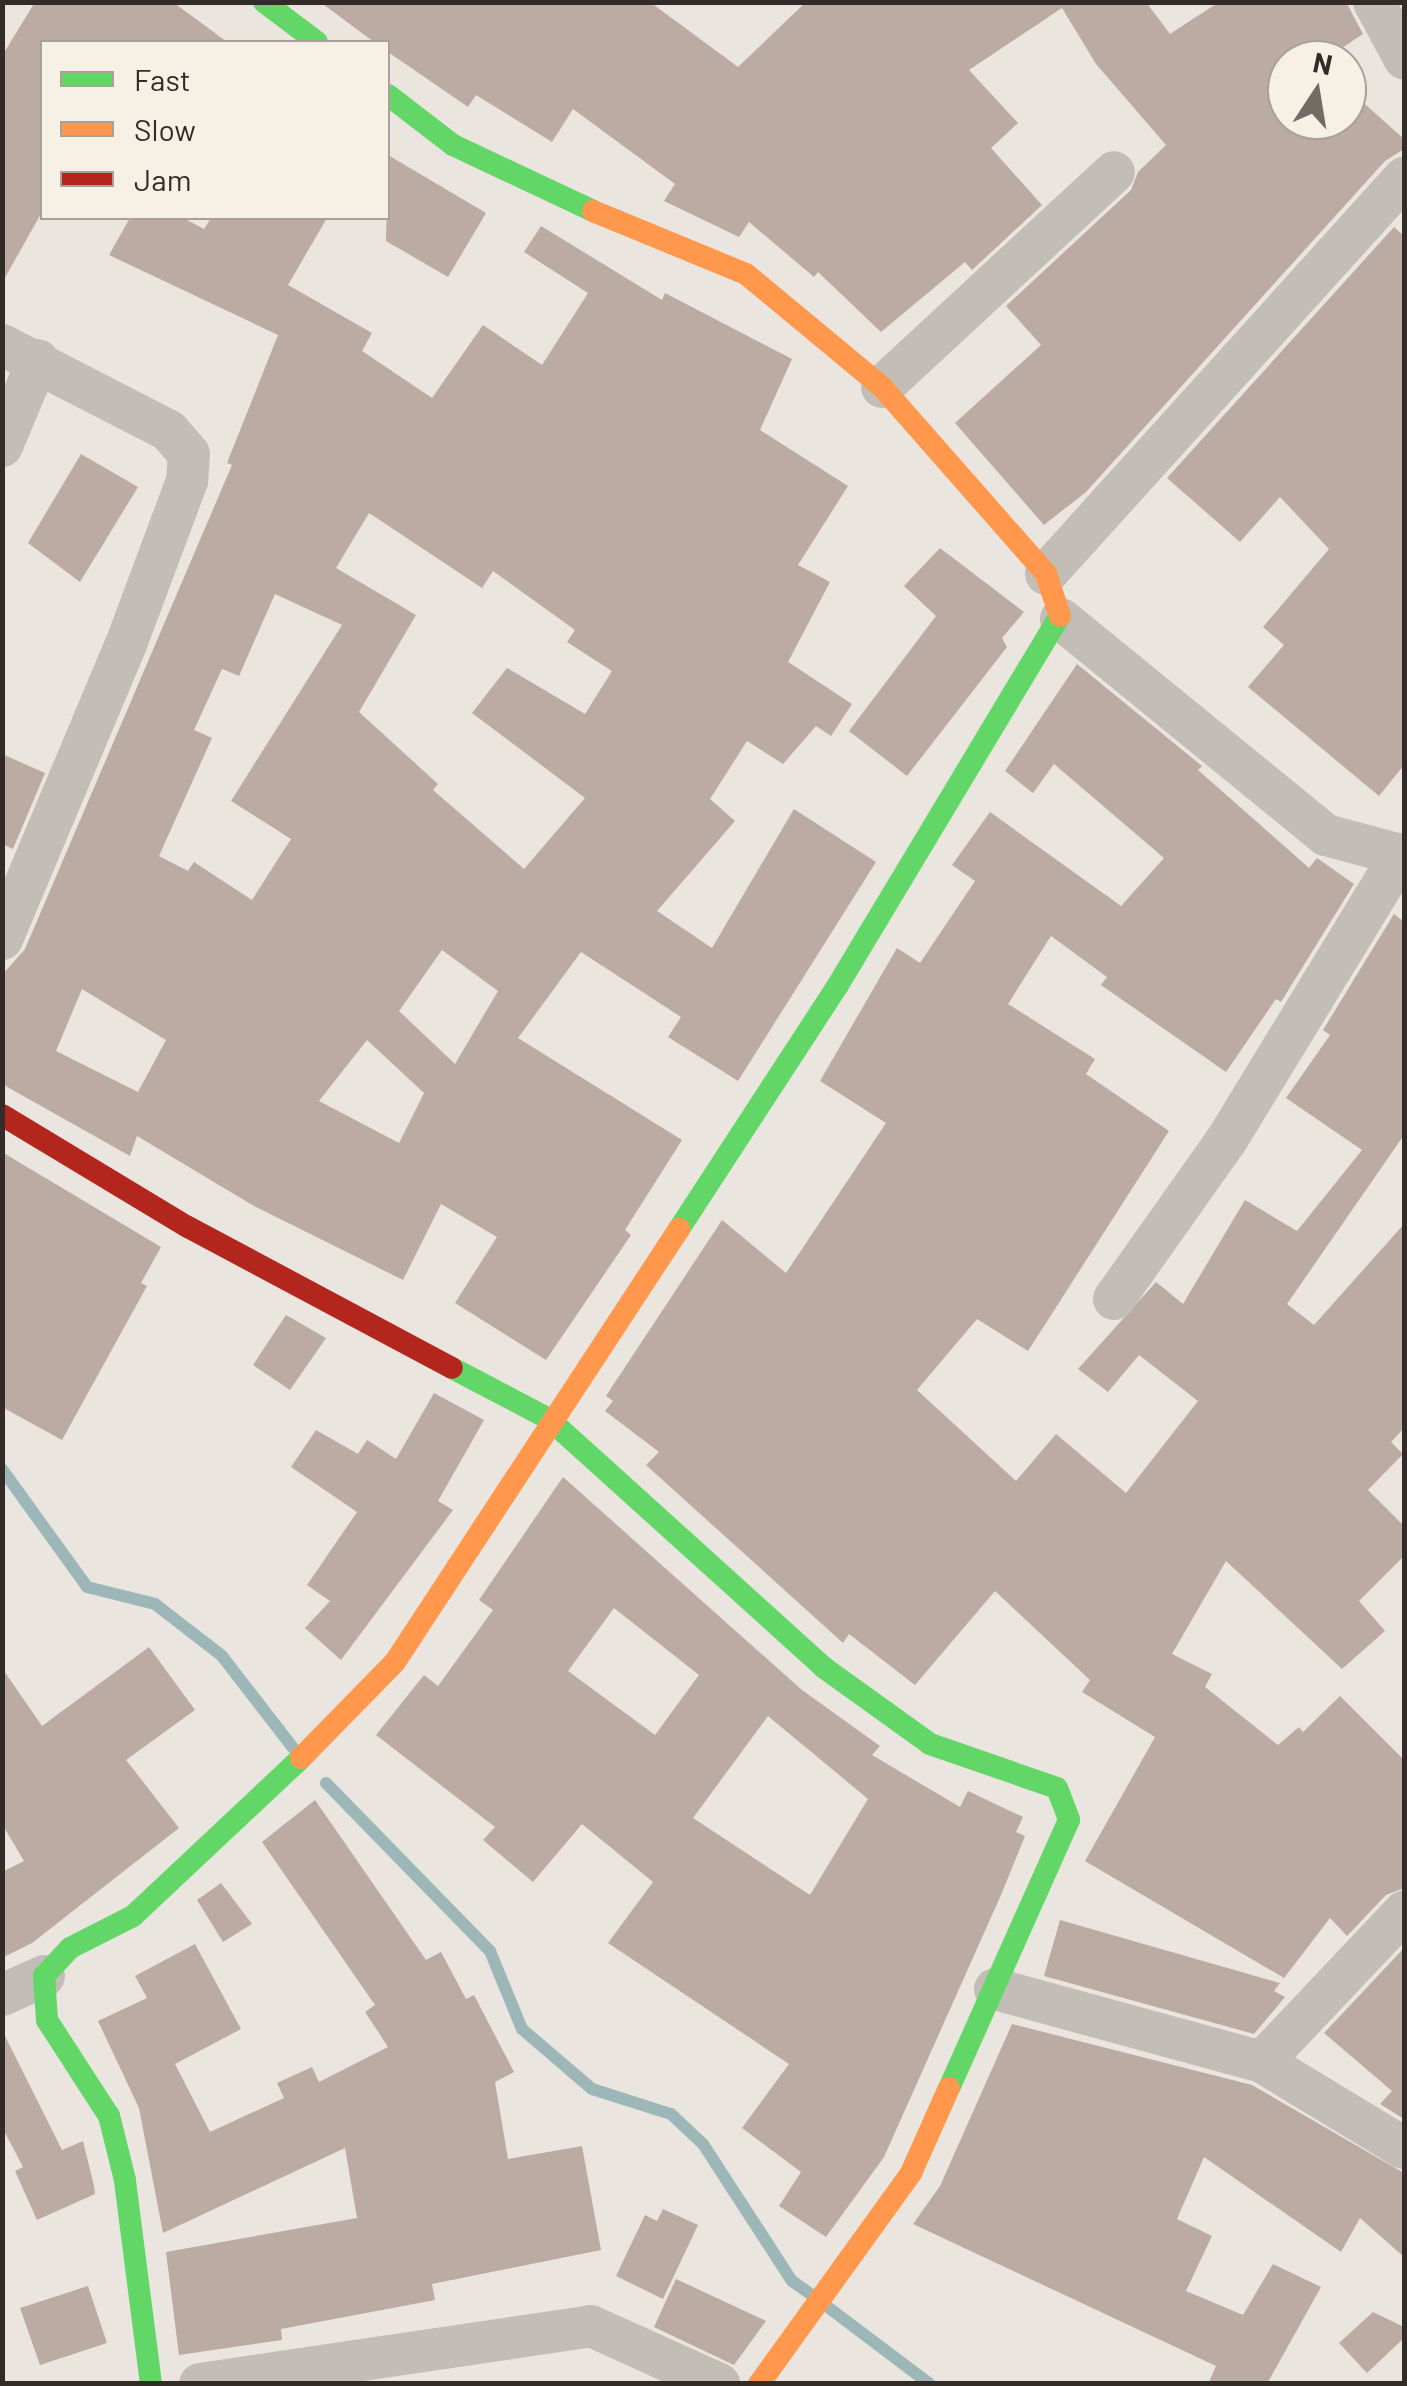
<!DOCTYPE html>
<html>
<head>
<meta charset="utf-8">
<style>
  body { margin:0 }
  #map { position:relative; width:1407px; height:2386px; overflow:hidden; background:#eae5de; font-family:Barlow,sans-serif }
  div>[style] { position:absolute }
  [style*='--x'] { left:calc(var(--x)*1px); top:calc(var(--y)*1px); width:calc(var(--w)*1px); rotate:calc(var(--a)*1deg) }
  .stream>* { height:12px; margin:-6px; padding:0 6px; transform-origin:6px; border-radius:6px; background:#9db7b8 }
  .building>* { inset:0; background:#bcaba2 }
  .street>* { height:42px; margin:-21px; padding:0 21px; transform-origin:21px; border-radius:21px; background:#c2bdb7 }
  .fast>* { height:22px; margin:-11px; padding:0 11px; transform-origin:11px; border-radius:11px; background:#63d668 }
  .slow>* { height:22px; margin:-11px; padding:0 11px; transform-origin:11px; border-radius:11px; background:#ff974d }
  .jam>* { height:22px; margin:-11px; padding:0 11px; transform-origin:11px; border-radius:11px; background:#b3261e }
  span { translate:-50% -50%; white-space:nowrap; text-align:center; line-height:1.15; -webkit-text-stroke:10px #f6f0e5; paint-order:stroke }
  .frame { position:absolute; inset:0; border:5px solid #322b27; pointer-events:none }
  .legend { position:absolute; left:40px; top:40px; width:350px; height:180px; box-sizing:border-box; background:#f6f0e5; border:2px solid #a8a199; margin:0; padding:12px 18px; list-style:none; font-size:30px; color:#322b27 }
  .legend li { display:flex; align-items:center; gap:20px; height:50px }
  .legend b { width:50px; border:2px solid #a8a199 }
  .north { position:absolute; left:1267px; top:40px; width:100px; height:100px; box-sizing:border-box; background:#f6f0e5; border:2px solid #a8a199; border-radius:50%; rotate:12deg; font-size:28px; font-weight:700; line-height:40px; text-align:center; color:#322b27 }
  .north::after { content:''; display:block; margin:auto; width:35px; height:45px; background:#726c67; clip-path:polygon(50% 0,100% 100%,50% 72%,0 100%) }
</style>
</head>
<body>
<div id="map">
  <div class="stream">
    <div style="--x:2;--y:1469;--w:145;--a:54.2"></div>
    <div style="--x:87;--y:1587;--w:70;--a:14"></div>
    <div style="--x:155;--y:1604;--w:85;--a:37.8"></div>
    <div style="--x:222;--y:1656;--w:116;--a:52.3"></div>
    <div style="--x:326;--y:1783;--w:235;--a:45.7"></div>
    <div style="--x:490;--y:1951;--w:84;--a:67.7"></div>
    <div style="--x:522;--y:2029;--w:92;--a:40.6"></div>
    <div style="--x:592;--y:2089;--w:83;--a:17.6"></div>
    <div style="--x:671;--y:2114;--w:44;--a:43.2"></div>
    <div style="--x:703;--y:2144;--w:163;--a:57"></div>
    <div style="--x:792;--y:2281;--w:21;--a:35"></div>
    <div style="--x:829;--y:2308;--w:126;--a:37"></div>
  </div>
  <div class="building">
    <div style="clip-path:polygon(35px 2px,173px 2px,227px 42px,42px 42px,42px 212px,2px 283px,2px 56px)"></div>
    <div style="clip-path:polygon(320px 2px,650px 2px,738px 67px,806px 2px,1146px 2px,1170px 34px,1219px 2px,1346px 2px,1363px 34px,1324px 60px,1287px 60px,1287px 120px,1347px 120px,1347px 88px,1404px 139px,1404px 149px,1385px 161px,1086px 492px,1044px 525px,955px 423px,1041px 345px,1006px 306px,1131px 190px,1138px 172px,1166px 145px,1096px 64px,1062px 8px,969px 70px,1018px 123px,991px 148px,1042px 205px,972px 270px,965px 262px,881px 332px,818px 272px,814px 277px,749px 222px,739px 237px,664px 201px,675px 184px,573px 109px,552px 142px,476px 95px,468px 107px,388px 52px,388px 42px,374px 42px)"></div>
    <div style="clip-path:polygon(388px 155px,486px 213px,448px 277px,386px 241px)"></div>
    <div style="clip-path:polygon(evenodd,130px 218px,183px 218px,204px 229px,211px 218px,327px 218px,288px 285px,372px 333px,362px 351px,432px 398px,483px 325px,542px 365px,588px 293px,524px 252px,541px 226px,662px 300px,665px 293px,792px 359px,760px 430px,848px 486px,798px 565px,830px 582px,788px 662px,852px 704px,831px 736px,816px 726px,783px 764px,747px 741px,710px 799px,735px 821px,657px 911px,712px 948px,794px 809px,876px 862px,738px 1081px,668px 1037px,681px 1017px,581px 952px,518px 1038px,682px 1140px,625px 1230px,631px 1235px,546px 1360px,455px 1303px,497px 1237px,441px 1204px,403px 1280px,254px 1206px,137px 1136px,130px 1156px,2px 1084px,2px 975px,25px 949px,232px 465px,227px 463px,278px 335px,109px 255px,130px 218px,369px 513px,482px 588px,493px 571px,575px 630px,567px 642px,612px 671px,585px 714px,507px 668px,472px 713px,585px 798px,524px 869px,433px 790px,438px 784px,359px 712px,416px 615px,336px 568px,369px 513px,130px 218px,275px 594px,342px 625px,231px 801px,291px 839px,252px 900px,194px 862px,188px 871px,159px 856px,212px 738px,194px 730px,222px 669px,239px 676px,275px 594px,130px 218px,442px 950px,498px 991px,455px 1064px,399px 1011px,442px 950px,130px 218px,82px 989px,166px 1040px,138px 1092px,56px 1051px,82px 989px,130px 218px,367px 1040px,424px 1093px,399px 1143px,319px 1101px,367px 1040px)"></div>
    <div style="clip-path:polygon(1394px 227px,1404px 236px,1404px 765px,1379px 796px,1248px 687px,1284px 645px,1263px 627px,1329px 549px,1280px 497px,1240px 542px,1167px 478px)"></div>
    <div style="clip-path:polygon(81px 454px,138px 487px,80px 582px,28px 543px)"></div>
    <div style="clip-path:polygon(940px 548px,1024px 612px,1002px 638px,1007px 647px,907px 776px,849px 731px,936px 616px,904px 586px)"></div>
    <div style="clip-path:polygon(1077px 664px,1202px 766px,1198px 770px,1309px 868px,1317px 858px,1354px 884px,1281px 1002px,1276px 999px,1226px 1072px,1101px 985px,1107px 977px,1051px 936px,1008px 1004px,1095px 1059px,1086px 1074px,1169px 1131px,1028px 1351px,977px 1319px,917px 1390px,1016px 1481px,1056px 1434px,1126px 1493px,1198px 1401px,1139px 1355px,1108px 1392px,1078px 1369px,1156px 1282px,1183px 1304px,1245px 1200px,1297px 1231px,1362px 1150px,1286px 1098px,1330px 1035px,1323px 1030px,1394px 914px,1404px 922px,1404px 1135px,1287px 1304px,1314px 1325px,1404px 1224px,1404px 1428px,1391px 1442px,1403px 1454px,1368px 1490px,1404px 1526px,1404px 1556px,1359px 1601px,1385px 1631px,1342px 1669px,1226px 1561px,1172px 1654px,1212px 1674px,1205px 1687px,1278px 1745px,1299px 1727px,1303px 1732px,1340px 1696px,1404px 1760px,1404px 1888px,1386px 1895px,1347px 1936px,1330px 1918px,1284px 1978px,1085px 1861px,1155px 1737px,1082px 1692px,1090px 1680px,995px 1591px,915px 1685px,849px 1634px,843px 1643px,646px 1465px,659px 1452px,605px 1411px,613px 1401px,606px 1396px,722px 1220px,786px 1273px,886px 1123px,820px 1081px,897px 948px,920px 963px,975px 881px,952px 865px,990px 812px,1121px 906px,1164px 858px,1054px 764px,1033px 793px,1005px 771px)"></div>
    <div style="clip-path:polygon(2px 754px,45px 773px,13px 849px,2px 844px)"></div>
    <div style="clip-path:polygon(2px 1152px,161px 1247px,141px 1283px,147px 1286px,62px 1440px,2px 1407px)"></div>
    <div style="clip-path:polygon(286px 1315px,326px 1338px,290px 1390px,253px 1365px)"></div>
    <div style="clip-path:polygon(434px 1393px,484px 1420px,438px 1501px,453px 1510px,341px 1660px,305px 1628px,330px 1601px,307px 1585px,357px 1512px,291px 1467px,316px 1430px,358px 1454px,367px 1440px,396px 1459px)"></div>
    <div style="clip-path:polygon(evenodd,563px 1477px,802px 1690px,880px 1746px,872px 1755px,960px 1807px,968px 1791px,1023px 1817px,1016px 1832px,1025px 1836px,1001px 1895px,884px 2157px,826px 2237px,779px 2206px,801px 2172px,742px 2128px,789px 2064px,608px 1943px,653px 1882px,582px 1824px,533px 1882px,483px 1840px,495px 1827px,376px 1735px,424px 1675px,438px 1686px,493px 1610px,479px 1600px,563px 1477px,614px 1608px,699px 1675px,655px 1735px,568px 1671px,614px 1608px,563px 1477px,768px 1716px,868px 1799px,810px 1895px,693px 1818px,768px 1716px)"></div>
    <div style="clip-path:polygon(149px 1647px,195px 1710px,126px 1760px,179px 1828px,32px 1943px,2px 1958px,2px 1872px,24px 1861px,2px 1824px,2px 1668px,42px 1726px)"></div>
    <div style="clip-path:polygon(315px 1800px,426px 1960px,441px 1952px,466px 1999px,474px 1995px,514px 2072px,495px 2082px,508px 2159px,582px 2146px,601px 2250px,432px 2284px,435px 2300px,281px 2329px,282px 2340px,179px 2355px,166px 2252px,357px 2218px,345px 2148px,163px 2233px,139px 2108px,98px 2021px,147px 1998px,135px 1976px,195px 1944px,241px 2029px,175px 2064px,210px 2132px,284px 2098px,277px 2083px,312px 2067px,319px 2082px,388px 2047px,365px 2012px,375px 2005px,262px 1842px)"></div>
    <div style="clip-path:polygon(221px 1883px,252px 1924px,223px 1942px,197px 1900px)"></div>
    <div style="clip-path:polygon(1060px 1920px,1280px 1983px,1274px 1991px,1285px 1997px,1254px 2034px,1044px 1976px)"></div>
    <div style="clip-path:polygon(1404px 1948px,1404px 2119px,1380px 2104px,1392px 2091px,1324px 2033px)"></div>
    <div style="clip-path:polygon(1012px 2024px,1252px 2085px,1404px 2173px,1404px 2257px,1360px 2218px,1341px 2252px,1204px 2157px,1177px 2219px,1212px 2236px,1186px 2291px,1243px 2315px,1273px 2264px,1321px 2287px,1267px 2384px,1208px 2384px,1216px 2366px,913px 2224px,940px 2186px)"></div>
    <div style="clip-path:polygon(2px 2030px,62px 2150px,83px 2141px,94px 2186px,95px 2194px,37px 2220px,15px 2171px,23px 2167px,2px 2127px)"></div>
    <div style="clip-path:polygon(663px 2209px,698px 2225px,663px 2299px,616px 2276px,645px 2215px,657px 2221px)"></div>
    <div style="clip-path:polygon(676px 2279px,766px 2321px,734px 2365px,654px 2327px)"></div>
    <div style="clip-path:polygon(88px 2286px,107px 2343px,40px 2365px,20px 2308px)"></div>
    <div style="clip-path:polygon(1373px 2312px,1404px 2327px,1404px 2338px,1367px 2373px,1339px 2343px)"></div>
  </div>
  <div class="street">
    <div style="--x:1374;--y:2;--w:64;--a:61.8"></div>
    <div style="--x:2;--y:345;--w:188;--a:27.2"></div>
    <div style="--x:169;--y:431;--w:30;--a:49"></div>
    <div style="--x:189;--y:454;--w:27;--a:94"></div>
    <div style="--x:187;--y:481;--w:174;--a:110.5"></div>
    <div style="--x:126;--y:644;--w:320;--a:112.8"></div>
    <div style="--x:882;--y:387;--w:316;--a:-42.8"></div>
    <div style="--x:2;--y:446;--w:93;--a:-67.3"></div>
    <div style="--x:1046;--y:574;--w:534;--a:-47.89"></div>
    <div style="--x:1061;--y:619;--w:342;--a:39.2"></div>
    <div style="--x:1326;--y:835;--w:81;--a:15.1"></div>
    <div style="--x:1114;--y:1299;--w:194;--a:-54.7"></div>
    <div style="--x:1226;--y:1141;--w:336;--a:-58.6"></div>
    <div style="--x:995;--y:1989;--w:277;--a:15.3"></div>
    <div style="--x:1262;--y:2062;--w:166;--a:31.2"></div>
    <div style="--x:2;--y:1995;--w:46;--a:-24.3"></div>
    <div style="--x:1262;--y:2062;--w:207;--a:-46.6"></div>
    <div style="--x:200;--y:2384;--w:395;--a:-8.4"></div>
    <div style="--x:591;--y:2326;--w:141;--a:24.4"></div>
  </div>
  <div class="fast">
    <div style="--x:264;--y:2;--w:66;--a:37"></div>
    <div style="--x:388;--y:95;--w:82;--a:37.6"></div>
    <div style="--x:453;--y:145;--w:155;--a:25.2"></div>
    <div style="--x:679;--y:1229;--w:291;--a:-56.9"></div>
    <div style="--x:838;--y:985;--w:431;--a:-59"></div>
    <div style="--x:452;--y:1368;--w:110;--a:27.7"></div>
    <div style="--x:549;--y:1419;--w:370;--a:42.1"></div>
    <div style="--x:823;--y:1667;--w:132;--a:35.7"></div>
    <div style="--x:930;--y:1744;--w:134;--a:19.1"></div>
    <div style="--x:1057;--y:1788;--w:34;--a:69"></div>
    <div style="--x:1069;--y:1820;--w:294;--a:114.1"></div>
    <div style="--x:151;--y:2384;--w:206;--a:-97.3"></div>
    <div style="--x:125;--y:2180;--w:66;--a:-104"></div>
    <div style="--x:109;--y:2116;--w:114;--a:-122.9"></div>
    <div style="--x:47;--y:2020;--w:44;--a:-93.9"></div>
    <div style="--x:44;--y:1976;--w:38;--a:-47"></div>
    <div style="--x:70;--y:1948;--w:71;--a:-26.9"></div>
    <div style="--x:133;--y:1916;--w:231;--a:-43.2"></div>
  </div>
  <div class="slow">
    <div style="--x:593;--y:211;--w:165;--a:22.4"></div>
    <div style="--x:746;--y:274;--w:177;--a:39.7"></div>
    <div style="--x:882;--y:387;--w:249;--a:48.7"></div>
    <div style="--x:1046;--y:574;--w:44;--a:71.6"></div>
    <div style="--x:301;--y:1758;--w:134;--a:-45.6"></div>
    <div style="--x:395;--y:1662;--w:518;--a:-56.74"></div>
    <div style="--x:759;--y:2384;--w:260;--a:-54.2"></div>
    <div style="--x:911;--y:2173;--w:93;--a:-65.9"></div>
  </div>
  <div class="jam">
    <div style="--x:2;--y:1115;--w:217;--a:31.1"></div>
    <div style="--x:188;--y:1227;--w:299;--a:28.1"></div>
  </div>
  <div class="frame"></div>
  <ul class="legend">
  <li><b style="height:12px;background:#63d668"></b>Fast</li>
  <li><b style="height:12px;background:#ff974d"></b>Slow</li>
  <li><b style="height:12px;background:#b3261e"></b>Jam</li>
  </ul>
  <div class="north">N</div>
</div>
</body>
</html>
